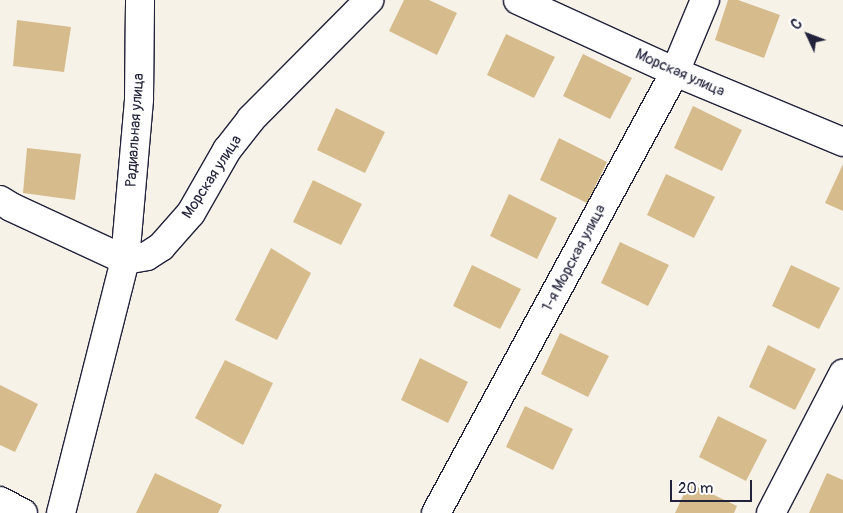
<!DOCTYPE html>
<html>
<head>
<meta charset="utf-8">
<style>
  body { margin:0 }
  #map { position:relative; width:843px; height:513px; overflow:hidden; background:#f7f2e8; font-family:Pangolin,sans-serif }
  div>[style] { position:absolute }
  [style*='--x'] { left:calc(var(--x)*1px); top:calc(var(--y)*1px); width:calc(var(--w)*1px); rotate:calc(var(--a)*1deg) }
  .building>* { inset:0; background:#d6bc8c }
  .roads { filter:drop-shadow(1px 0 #22223b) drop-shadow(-1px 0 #22223b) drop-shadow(0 1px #22223b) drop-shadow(0 -1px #22223b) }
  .minor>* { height:28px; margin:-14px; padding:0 14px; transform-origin:14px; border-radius:14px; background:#fff }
  .tertiary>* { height:28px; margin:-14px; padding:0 14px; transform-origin:14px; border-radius:14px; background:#fff }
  span { translate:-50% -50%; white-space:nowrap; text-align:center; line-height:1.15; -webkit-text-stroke:4px #fff; paint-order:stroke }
  .street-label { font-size:15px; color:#22223b }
  .north { position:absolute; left:783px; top:10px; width:50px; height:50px; -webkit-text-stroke:4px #fff; paint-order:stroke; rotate:313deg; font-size:14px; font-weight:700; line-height:20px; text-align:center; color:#22223b }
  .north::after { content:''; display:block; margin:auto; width:18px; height:22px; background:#22223b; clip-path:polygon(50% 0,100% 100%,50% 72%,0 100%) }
  .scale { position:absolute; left:670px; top:480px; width:82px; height:22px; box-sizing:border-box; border:2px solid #22223b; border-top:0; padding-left:6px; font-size:15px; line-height:18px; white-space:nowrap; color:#22223b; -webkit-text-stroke:4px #fff; paint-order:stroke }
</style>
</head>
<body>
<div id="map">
  <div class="building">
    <div style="clip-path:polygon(404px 0,429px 0,457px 13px,437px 55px,389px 31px)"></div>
    <div style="clip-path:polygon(728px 0,738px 0,780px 15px,764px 58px,715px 40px)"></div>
    <div style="clip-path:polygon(17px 20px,71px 27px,64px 72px,13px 66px)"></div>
    <div style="clip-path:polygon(506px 34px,555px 57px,534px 98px,487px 75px)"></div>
    <div style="clip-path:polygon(583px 54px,632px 78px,610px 119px,563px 96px)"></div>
    <div style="clip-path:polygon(693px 106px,742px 130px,722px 171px,674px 148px)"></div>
    <div style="clip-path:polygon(336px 108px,385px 132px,365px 173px,317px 150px)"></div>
    <div style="clip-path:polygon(559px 138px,607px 162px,587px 203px,540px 180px)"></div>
    <div style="clip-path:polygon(27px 148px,81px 154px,75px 200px,23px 193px)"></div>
    <div style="clip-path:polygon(843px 164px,843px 211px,825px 203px)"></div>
    <div style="clip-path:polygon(666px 174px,715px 197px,694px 238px,647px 215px)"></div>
    <div style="clip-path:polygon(313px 180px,362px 204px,341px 245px,293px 222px)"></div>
    <div style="clip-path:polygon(509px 194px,557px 218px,537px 259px,490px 236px)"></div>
    <div style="clip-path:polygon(620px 242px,669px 265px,648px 306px,601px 283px)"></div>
    <div style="clip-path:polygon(271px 248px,311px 273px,277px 340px,235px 320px)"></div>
    <div style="clip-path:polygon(472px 265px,521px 289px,500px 329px,453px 306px)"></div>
    <div style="clip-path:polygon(791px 265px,840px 288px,819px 329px,772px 306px)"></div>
    <div style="clip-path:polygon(560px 333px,609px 356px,588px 397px,541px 374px)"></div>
    <div style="clip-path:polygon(768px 345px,816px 369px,795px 410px,749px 387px)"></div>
    <div style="clip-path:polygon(420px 358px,468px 382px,448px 423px,401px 400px)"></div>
    <div style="clip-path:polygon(225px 360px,273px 383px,243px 445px,195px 418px)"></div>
    <div style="clip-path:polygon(0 385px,38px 404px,15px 452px,0 445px)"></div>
    <div style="clip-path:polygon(525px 406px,573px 429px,553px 470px,506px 447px)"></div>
    <div style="clip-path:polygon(718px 416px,767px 440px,746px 481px,699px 457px)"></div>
    <div style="clip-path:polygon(155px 473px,222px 505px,218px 513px,136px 513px)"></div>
    <div style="clip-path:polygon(827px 473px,843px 480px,843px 513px,809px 513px)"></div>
    <div style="clip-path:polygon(689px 483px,737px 506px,734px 513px,675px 513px)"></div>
  </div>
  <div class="roads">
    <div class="minor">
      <div style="--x:518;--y:0;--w:173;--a:24.6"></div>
      <div style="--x:675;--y:72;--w:182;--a:22.6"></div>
      <div style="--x:0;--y:200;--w:13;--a:32"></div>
      <div style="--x:11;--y:207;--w:126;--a:24.9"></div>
      <div style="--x:125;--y:260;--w:22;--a:-10"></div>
      <div style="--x:147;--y:256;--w:17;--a:-33"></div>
      <div style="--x:161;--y:247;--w:45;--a:-48.6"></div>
      <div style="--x:191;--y:213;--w:73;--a:-60.3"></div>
      <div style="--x:227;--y:150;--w:39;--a:-52"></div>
      <div style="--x:251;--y:119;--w:168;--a:-45.2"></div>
      <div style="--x:61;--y:513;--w:261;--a:-75.8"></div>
      <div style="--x:125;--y:260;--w:162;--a:-85"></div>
      <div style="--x:139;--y:99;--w:99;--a:-89.4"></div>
      <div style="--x:436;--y:513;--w:502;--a:-61.54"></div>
      <div style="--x:675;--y:72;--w:78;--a:-67.4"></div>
      <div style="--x:771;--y:513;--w:157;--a:-62.6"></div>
    </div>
    <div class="tertiary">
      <div style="--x:0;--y:501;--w:26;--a:28"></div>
    </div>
  </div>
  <div class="street-label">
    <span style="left:680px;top:73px;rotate:24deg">Морская улица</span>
    <span style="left:135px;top:130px;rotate:-86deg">Радиальная улица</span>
    <span style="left:212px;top:177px;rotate:-57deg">Морская улица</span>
    <span style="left:574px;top:258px;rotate:-62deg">1-я Морская улица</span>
  </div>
  <div class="north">С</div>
  <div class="scale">20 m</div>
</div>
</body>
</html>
